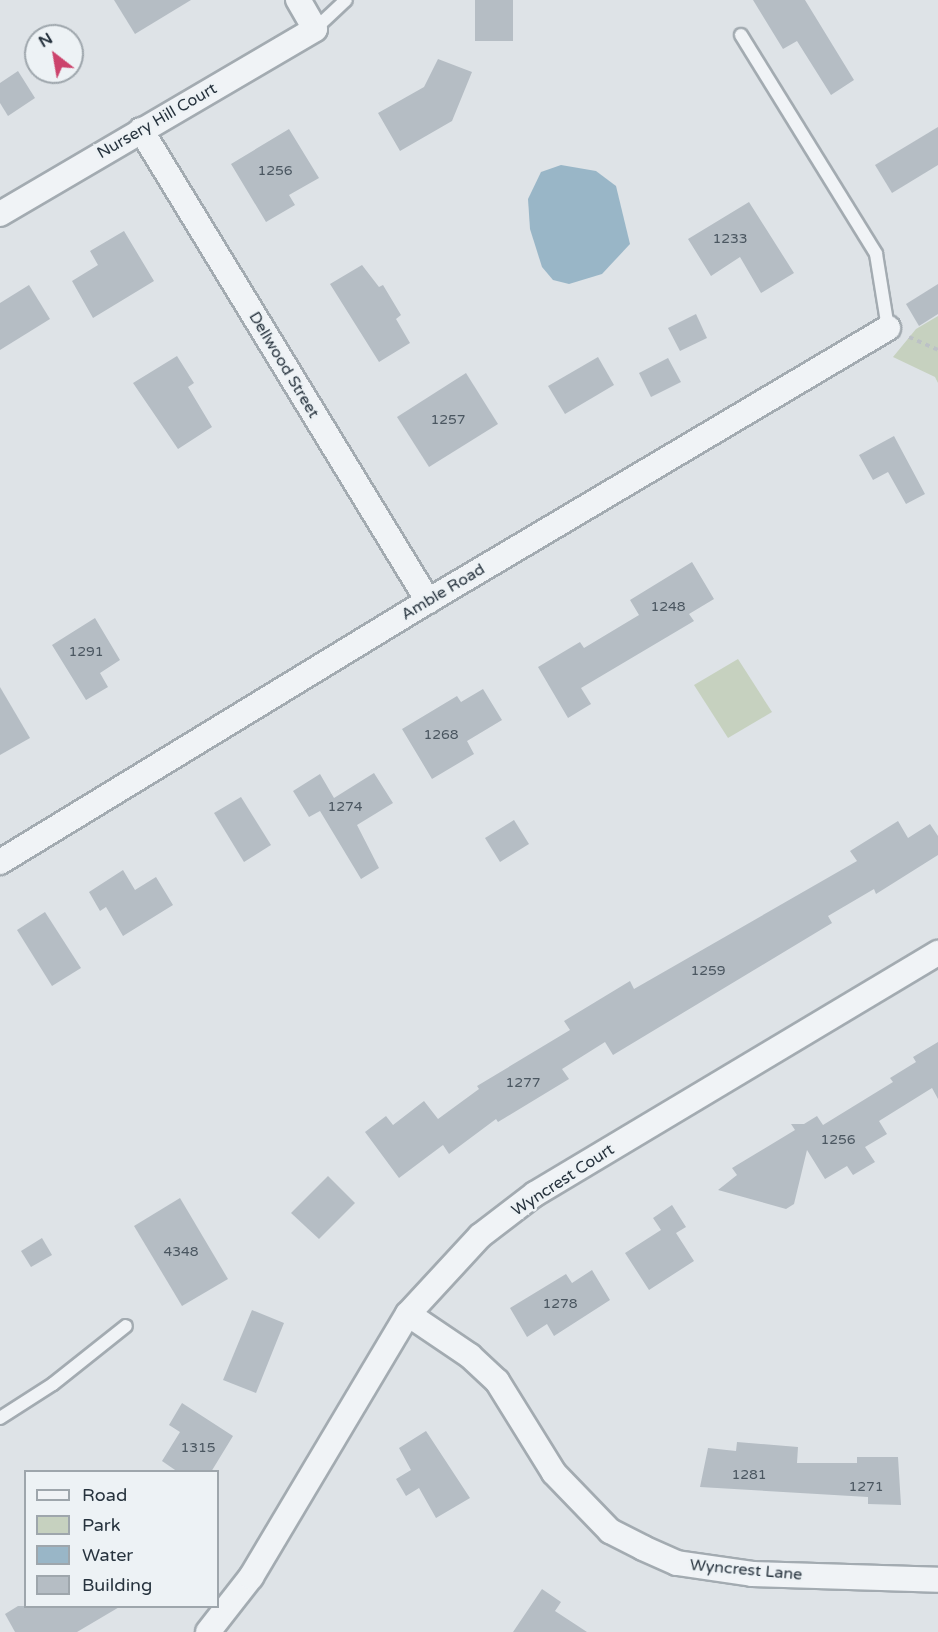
<!DOCTYPE html>
<html>
<head>
<meta charset="utf-8">
<style>
  body { margin:0 }
  #map { position:relative; width:938px; height:1632px; overflow:hidden; background:#dee3e7; font-family:"Varela Round",sans-serif }
  div>[style] { position:absolute }
  [style*='--x'] { left:calc(var(--x)*1px); top:calc(var(--y)*1px); width:calc(var(--w)*1px); rotate:calc(var(--a)*1deg) }
  .green>* { inset:0; background:#c6d1bf }
  .water>* { inset:0; background:#99b6c7 }
  .building>* { inset:0; background:#b5bdc4 }
  .path>* { height:4px; margin-top:-2px; transform-origin:0; background:repeating-linear-gradient(90deg,#bcc1c6 0 4.5px,transparent 0 9px) }
  .roads { filter:drop-shadow(2px 0 #a3abb1) drop-shadow(-2px 0 #a3abb1) drop-shadow(0 2px #a3abb1) drop-shadow(0 -2px #a3abb1) }
  .service>* { height:12px; margin:-6px; padding:0 6px; transform-origin:6px; border-radius:6px; background:#f0f3f6 }
  .minor>* { height:24px; margin:-12px; padding:0 12px; transform-origin:12px; border-radius:12px; background:#f0f3f6 }
  span { translate:-50% -50%; white-space:nowrap; text-align:center; line-height:1.15; -webkit-text-stroke:5px #edf2f5; paint-order:stroke }
  .number-label { font-size:14px; color:#4a5660 }
  .number-label span { -webkit-text-stroke-width:0 }
  .street-label { font-size:16px; color:#27333e }
  .legend { position:absolute; left:24px; top:1470px; width:195px; height:138px; box-sizing:border-box; background:#edf2f5; border:2px solid #9ea6ac; margin:0; padding:8px 10px; list-style:none; font-size:18px; color:#27333e }
  .legend li { display:flex; align-items:center; gap:12px; height:30px }
  .legend b { width:30px; border:2px solid #9ea6ac }
  .north { position:absolute; left:24px; top:24px; width:60px; height:60px; box-sizing:border-box; background:#edf2f5; border:2px solid #9ea6ac; border-radius:50%; rotate:329deg; font-size:16px; font-weight:700; line-height:24px; text-align:center; color:#27333e }
  .north::after { content:''; display:block; margin:auto; width:21px; height:27px; background:#cc436c; clip-path:polygon(50% 0,100% 100%,50% 72%,0 100%) }
</style>
</head>
<body>
<div id="map">
  <div class="green">
    <div style="clip-path:polygon(938px 316px,938px 383px,935px 377px,893px 357px,916px 329px)"></div>
    <div style="clip-path:polygon(738px 659px,772px 712px,728px 738px,694px 685px)"></div>
  </div>
  <div class="water">
    <div style="clip-path:polygon(561px 165px,596px 171px,616px 186px,630px 244px,602px 274px,569px 284px,553px 280px,542px 267px,530px 229px,528px 199px,541px 172px)"></div>
  </div>
  <div class="building">
    <div style="clip-path:polygon(114px 0,191px 0,135px 34px)"></div>
    <div style="clip-path:polygon(475px 0,513px 0,513px 41px,475px 41px)"></div>
    <div style="clip-path:polygon(753px 0,805px 0,854px 80px,831px 95px,797px 41px,783px 49px)"></div>
    <div style="clip-path:polygon(438px 59px,472px 72px,452px 121px,400px 151px,378px 113px,424px 87px)"></div>
    <div style="clip-path:polygon(18px 71px,35px 98px,8px 116px,0 103px,0 83px)"></div>
    <div style="clip-path:polygon(938px 127px,938px 165px,892px 193px,875px 165px)"></div>
    <div style="clip-path:polygon(289px 129px,319px 178px,289px 195px,295px 205px,266px 222px,231px 164px)"></div>
    <div style="clip-path:polygon(749px 202px,794px 273px,761px 293px,740px 257px,711px 276px,688px 239px)"></div>
    <div style="clip-path:polygon(124px 231px,154px 281px,93px 318px,72px 281px,98px 265px,90px 251px)"></div>
    <div style="clip-path:polygon(362px 265px,379px 287px,383px 285px,401px 315px,396px 319px,410px 343px,379px 362px,330px 284px)"></div>
    <div style="clip-path:polygon(938px 284px,938px 314px,919px 326px,906px 304px)"></div>
    <div style="clip-path:polygon(29px 285px,50px 319px,0 350px,0 303px)"></div>
    <div style="clip-path:polygon(696px 314px,707px 338px,680px 351px,668px 328px)"></div>
    <div style="clip-path:polygon(177px 356px,194px 383px,188px 387px,212px 427px,178px 449px,133px 383px)"></div>
    <div style="clip-path:polygon(598px 357px,614px 385px,565px 414px,548px 386px)"></div>
    <div style="clip-path:polygon(668px 358px,681px 382px,651px 397px,639px 373px)"></div>
    <div style="clip-path:polygon(466px 373px,498px 424px,429px 467px,397px 417px)"></div>
    <div style="clip-path:polygon(894px 436px,925px 494px,906px 504px,888px 472px,873px 480px,859px 455px)"></div>
    <div style="clip-path:polygon(692px 562px,714px 599px,689px 614px,694px 621px,581px 688px,591px 704px,568px 718px,538px 667px,580px 642px,584px 648px,639px 615px,630px 600px)"></div>
    <div style="clip-path:polygon(95px 618px,120px 660px,100px 673px,108px 687px,86px 700px,52px 645px)"></div>
    <div style="clip-path:polygon(0 687px,30px 738px,0 755px)"></div>
    <div style="clip-path:polygon(483px 689px,502px 720px,467px 741px,474px 754px,432px 779px,402px 729px,457px 696px,461px 702px)"></div>
    <div style="clip-path:polygon(374px 773px,393px 803px,357px 825px,379px 868px,361px 879px,320px 811px,309px 817px,293px 791px,320px 774px,334px 798px)"></div>
    <div style="clip-path:polygon(241px 797px,271px 845px,244px 862px,214px 813px)"></div>
    <div style="clip-path:polygon(514px 820px,529px 844px,500px 862px,485px 838px)"></div>
    <div style="clip-path:polygon(898px 821px,908px 838px,930px 824px,938px 836px,938px 855px,876px 894px,874px 889px,828px 916px,832px 923px,613px 1055px,605px 1042px,562px 1069px,569px 1079px,498px 1122px,496px 1119px,449px 1154px,443px 1145px,399px 1178px,365px 1132px,386px 1116px,393px 1125px,424px 1101px,438px 1119px,479px 1089px,477px 1086px,570px 1030px,564px 1021px,630px 981px,634px 989px,857px 861px,850px 851px)"></div>
    <div style="clip-path:polygon(123px 870px,135px 890px,156px 877px,173px 905px,123px 936px,106px 907px,100px 911px,89px 892px)"></div>
    <div style="clip-path:polygon(45px 912px,81px 968px,52px 986px,17px 930px)"></div>
    <div style="clip-path:polygon(938px 1042px,938px 1099px,932px 1088px,879px 1121px,887px 1134px,865px 1147px,875px 1162px,853px 1175px,847px 1166px,825px 1179px,807px 1150px,794px 1204px,786px 1209px,718px 1190px,737px 1175px,732px 1168px,795px 1130px,791px 1124px,804px 1124px,817px 1116px,823px 1125px,893px 1082px,890px 1078px,916px 1062px,913px 1057px)"></div>
    <div style="clip-path:polygon(328px 1176px,355px 1203px,319px 1239px,291px 1213px)"></div>
    <div style="clip-path:polygon(180px 1198px,228px 1279px,182px 1306px,134px 1226px)"></div>
    <div style="clip-path:polygon(672px 1205px,686px 1227px,676px 1233px,694px 1261px,649px 1290px,625px 1253px,661px 1230px,653px 1218px)"></div>
    <div style="clip-path:polygon(42px 1238px,52px 1255px,31px 1267px,21px 1251px)"></div>
    <div style="clip-path:polygon(592px 1270px,610px 1300px,554px 1336px,547px 1324px,527px 1337px,510px 1308px,566px 1274px,572px 1283px)"></div>
    <div style="clip-path:polygon(252px 1310px,284px 1323px,256px 1393px,223px 1380px)"></div>
    <div style="clip-path:polygon(182px 1403px,233px 1436px,211px 1472px,178px 1472px,162px 1461px,180px 1432px,169px 1425px)"></div>
    <div style="clip-path:polygon(426px 1431px,470px 1498px,436px 1518px,419px 1488px,406px 1496px,396px 1479px,411px 1470px,399px 1448px)"></div>
    <div style="clip-path:polygon(737px 1442px,798px 1447px,797px 1463px,857px 1463px,857px 1457px,898px 1457px,901px 1505px,868px 1504px,868px 1497px,700px 1487px,708px 1448px,736px 1451px)"></div>
    <div style="clip-path:polygon(542px 1589px,561px 1602px,555px 1611px,587px 1632px,513px 1632px)"></div>
    <div style="clip-path:polygon(18px 1606px,121px 1606px,77px 1632px,15px 1632px,5px 1614px)"></div>
  </div>
  <div class="path">
    <div style="--x:909;--y:337;--w:32;--a:24"></div>
  </div>
  <div class="roads">
    <div class="service">
      <div style="--x:315;--y:29;--w:42;--a:-43.1"></div>
      <div style="--x:741;--y:35;--w:257;--a:58.3"></div>
      <div style="--x:876;--y:254;--w:75;--a:80.8"></div>
      <div style="--x:0;--y:1418;--w:63;--a:-32.7"></div>
      <div style="--x:53;--y:1384;--w:93;--a:-38.5"></div>
    </div>
    <div class="minor">
      <div style="--x:141;--y:130;--w:552;--a:58.64"></div>
      <div style="--x:0;--y:214;--w:365;--a:-30.4"></div>
      <div style="--x:315;--y:29;--w:34;--a:-120"></div>
      <div style="--x:0;--y:862;--w:501;--a:-31.38"></div>
      <div style="--x:428;--y:601;--w:535;--a:-30.69"></div>
      <div style="--x:408;--y:1314;--w:75;--a:34.1"></div>
      <div style="--x:470;--y:1356;--w:37;--a:43"></div>
      <div style="--x:497;--y:1381;--w:108;--a:58.2"></div>
      <div style="--x:554;--y:1473;--w:81;--a:46"></div>
      <div style="--x:610;--y:1531;--w:37;--a:27"></div>
      <div style="--x:643;--y:1548;--w:37;--a:24"></div>
      <div style="--x:677;--y:1563;--w:76;--a:8.3"></div>
      <div style="--x:752;--y:1574;--w:186;--a:1.8"></div>
      <div style="--x:208;--y:1632;--w:70;--a:-52"></div>
      <div style="--x:251;--y:1577;--w:306;--a:-59.2"></div>
      <div style="--x:408;--y:1314;--w:106;--a:-47.3"></div>
      <div style="--x:480;--y:1236;--w:69;--a:-37.4"></div>
      <div style="--x:535;--y:1194;--w:470;--a:-30.9"></div>
    </div>
  </div>
  <div class="number-label">
    <span style="left:275px;top:171px">1256</span>
    <span style="left:730px;top:239px">1233</span>
    <span style="left:448px;top:420px">1257</span>
    <span style="left:668px;top:607px">1248</span>
    <span style="left:86px;top:652px">1291</span>
    <span style="left:441px;top:735px">1268</span>
    <span style="left:345px;top:807px">1274</span>
    <span style="left:708px;top:971px">1259</span>
    <span style="left:523px;top:1083px">1277</span>
    <span style="left:838px;top:1140px">1256</span>
    <span style="left:181px;top:1252px">4348</span>
    <span style="left:560px;top:1304px">1278</span>
    <span style="left:198px;top:1448px">1315</span>
    <span style="left:749px;top:1475px">1281</span>
    <span style="left:866px;top:1487px">1271</span>
  </div>
  <div class="street-label">
    <span style="left:157px;top:121px;rotate:-30deg">Nursery Hill Court</span>
    <span style="left:284px;top:365px;rotate:59deg">Dellwood Street</span>
    <span style="left:443px;top:592px;rotate:-31deg">Amble Road</span>
    <span style="left:563px;top:1180px;rotate:-33deg">Wyncrest Court</span>
    <span style="left:746px;top:1570px;rotate:5deg">Wyncrest Lane</span>
  </div>
  <ul class="legend">
  <li><b style="height:8px;background:#f0f3f6"></b>Road</li>
  <li><b style="height:16px;background:#c6d1bf"></b>Park</li>
  <li><b style="height:16px;background:#99b6c7"></b>Water</li>
  <li><b style="height:16px;background:#b5bdc4"></b>Building</li>
  </ul>
  <div class="north">N</div>
</div>
</body>
</html>
